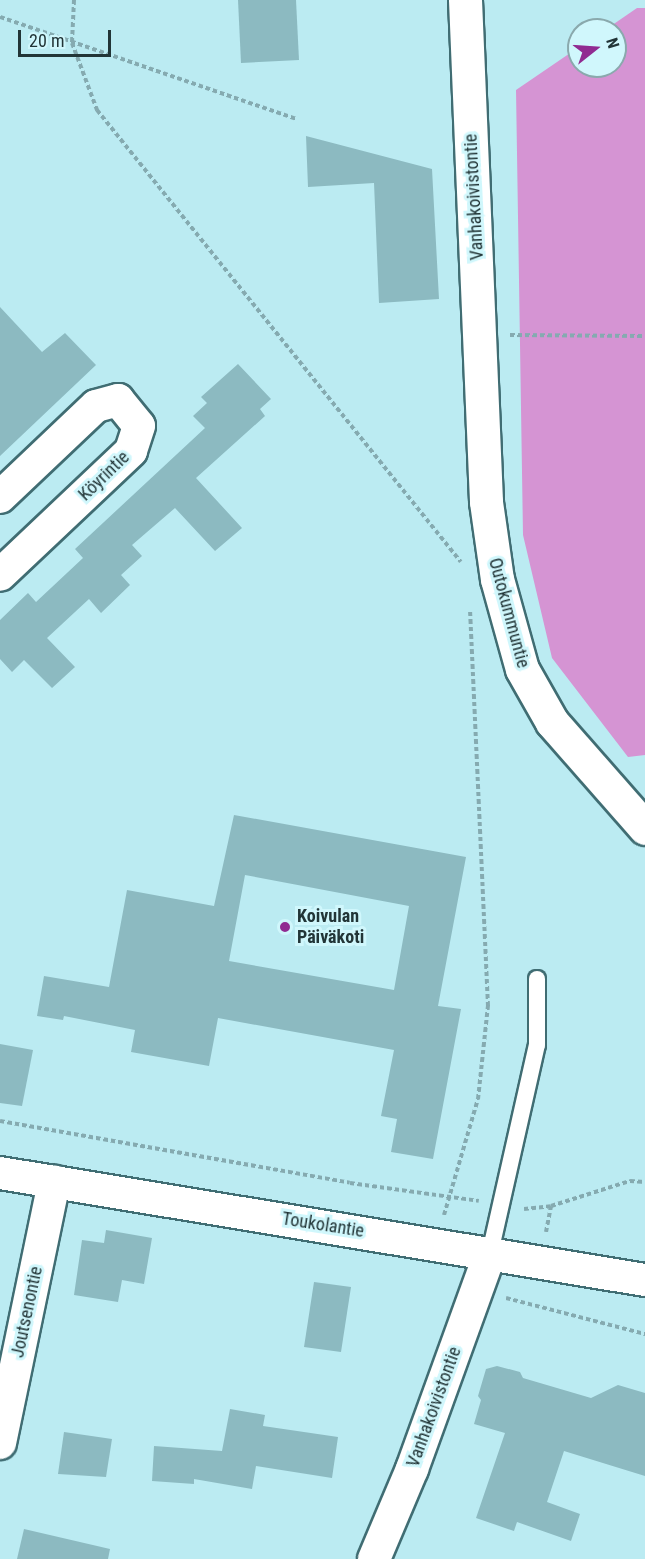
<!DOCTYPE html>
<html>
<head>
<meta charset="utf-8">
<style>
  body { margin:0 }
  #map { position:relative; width:645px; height:1559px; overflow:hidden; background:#bbebf2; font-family:"Roboto Condensed",sans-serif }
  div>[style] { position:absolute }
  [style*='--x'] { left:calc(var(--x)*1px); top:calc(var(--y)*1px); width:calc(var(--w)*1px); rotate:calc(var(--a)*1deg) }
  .green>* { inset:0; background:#d594d3 }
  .building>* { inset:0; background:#8cbac1 }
  .path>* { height:4px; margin-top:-2px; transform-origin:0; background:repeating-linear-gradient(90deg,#85aab0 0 4.5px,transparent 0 7.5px) }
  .roads { filter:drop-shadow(2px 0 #406d73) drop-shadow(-2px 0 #406d73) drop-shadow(0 2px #406d73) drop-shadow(0 -2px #406d73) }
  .service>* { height:16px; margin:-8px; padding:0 8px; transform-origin:8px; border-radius:8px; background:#fff }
  .minor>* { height:32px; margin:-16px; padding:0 16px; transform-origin:16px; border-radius:16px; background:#fff }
  .secondary>* { height:33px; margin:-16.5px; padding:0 16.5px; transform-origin:16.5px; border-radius:16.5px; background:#fff }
  .dots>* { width:16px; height:16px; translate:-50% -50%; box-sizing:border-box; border:3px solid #d0f7fc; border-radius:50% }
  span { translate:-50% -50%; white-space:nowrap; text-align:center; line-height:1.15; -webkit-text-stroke:6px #d0f7fc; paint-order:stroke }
  .street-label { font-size:18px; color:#223537 }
  .poi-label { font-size:18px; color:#223537; font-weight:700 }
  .left { translate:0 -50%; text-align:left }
  .north { position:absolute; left:567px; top:18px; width:60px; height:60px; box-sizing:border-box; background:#d0f7fc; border:2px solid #8aa9ad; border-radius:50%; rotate:73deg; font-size:16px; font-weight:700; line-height:24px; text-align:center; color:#223537 }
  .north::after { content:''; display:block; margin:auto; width:21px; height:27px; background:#902b91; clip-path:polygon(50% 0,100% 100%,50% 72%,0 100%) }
  .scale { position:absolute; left:18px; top:30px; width:93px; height:27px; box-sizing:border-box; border:3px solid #223537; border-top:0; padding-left:8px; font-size:18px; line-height:21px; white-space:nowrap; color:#223537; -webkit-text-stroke:4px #d0f7fc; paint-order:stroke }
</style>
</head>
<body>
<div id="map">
  <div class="green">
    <div style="clip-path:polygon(637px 8px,645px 8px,645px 755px,628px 757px,552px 658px,523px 535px,516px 90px,579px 47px,579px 66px,615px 66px,615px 30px,605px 30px)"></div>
  </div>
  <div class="building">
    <div style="clip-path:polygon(238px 0,296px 0,299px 60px,241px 63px)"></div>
    <div style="clip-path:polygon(306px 136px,432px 169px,439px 299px,379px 303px,374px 183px,308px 187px)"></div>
    <div style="clip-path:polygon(0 307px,42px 352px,65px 333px,96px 365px,0 456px)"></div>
    <div style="clip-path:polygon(238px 364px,271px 399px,260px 409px,265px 416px,196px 478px,242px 528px,215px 551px,175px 508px,132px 545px,142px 556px,121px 575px,130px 585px,101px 613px,89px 599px,47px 638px,75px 667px,52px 688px,24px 660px,12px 672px,0 659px,0 620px,28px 593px,36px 602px,83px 558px,75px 549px,205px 428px,193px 416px,207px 403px,201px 397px)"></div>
    <div style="clip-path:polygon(evenodd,234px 815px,466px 857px,438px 1006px,461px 1009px,433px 1159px,391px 1152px,397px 1119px,381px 1116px,394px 1050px,218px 1018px,209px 1066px,131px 1052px,135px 1030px,64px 1016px,63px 1020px,37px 1016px,44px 976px,109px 987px,127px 890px,214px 906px,234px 815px,245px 875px,409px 906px,394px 990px,229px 961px,245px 875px)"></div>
    <div style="clip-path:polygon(0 1044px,33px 1050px,22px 1106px,0 1103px)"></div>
    <div style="clip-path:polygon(106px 1230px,152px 1238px,144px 1284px,122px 1280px,118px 1302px,74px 1295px,82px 1240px,104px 1243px)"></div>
    <div style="clip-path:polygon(314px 1282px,351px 1287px,341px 1352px,304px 1347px)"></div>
    <div style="clip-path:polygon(497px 1366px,520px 1372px,523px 1378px,591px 1398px,618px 1385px,645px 1393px,645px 1476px,564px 1451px,547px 1502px,580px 1514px,571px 1541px,517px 1522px,514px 1531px,476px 1518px,505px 1433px,474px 1424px,481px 1400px,478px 1396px,486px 1369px)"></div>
    <div style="clip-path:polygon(230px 1409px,265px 1415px,263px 1426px,338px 1437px,332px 1478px,256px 1466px,252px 1489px,194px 1479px,194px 1484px,152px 1481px,154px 1446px,222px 1451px)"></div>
    <div style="clip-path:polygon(64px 1432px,112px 1439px,106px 1477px,58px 1474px)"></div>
    <div style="clip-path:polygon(24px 1529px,110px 1549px,108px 1559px,17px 1559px)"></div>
  </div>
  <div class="path">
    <div style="--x:74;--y:0;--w:43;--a:92.7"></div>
    <div style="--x:72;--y:43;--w:72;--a:69.5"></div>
    <div style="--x:97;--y:110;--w:580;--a:51.16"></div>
    <div style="--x:0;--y:17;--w:314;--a:19"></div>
    <div style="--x:510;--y:335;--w:135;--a:0.4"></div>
    <div style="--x:0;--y:1121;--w:355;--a:10"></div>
    <div style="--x:350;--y:1183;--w:130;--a:7.9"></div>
    <div style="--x:524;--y:1209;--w:27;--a:-6"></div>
    <div style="--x:551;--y:1206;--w:83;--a:-17.6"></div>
    <div style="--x:630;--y:1181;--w:15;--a:4"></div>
    <div style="--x:444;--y:1215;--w:121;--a:-73.7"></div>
    <div style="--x:478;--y:1099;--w:94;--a:-83.9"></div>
    <div style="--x:488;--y:1006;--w:395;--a:-92.6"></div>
    <div style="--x:546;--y:1232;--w:26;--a:-79"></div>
    <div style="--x:506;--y:1298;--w:144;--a:14.5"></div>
  </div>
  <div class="roads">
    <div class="service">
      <div style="--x:490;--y:1253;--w:213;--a:-77.3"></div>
      <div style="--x:537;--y:1045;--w:66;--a:-90"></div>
    </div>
    <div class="minor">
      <div style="--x:0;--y:497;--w:132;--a:-43.5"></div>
      <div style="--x:96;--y:406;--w:23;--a:-15"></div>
      <div style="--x:118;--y:400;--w:33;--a:51"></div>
      <div style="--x:139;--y:426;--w:26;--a:108"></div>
      <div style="--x:131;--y:451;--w:180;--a:136.6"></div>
      <div style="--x:0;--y:1173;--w:654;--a:9.42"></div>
      <div style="--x:0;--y:1443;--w:267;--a:-78.3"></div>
      <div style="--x:374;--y:1559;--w:98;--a:-67.1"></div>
      <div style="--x:412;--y:1469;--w:230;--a:-70.1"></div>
    </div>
    <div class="secondary">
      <div style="--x:465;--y:0;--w:502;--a:87.6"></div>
      <div style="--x:486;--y:502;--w:78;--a:81.9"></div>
      <div style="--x:497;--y:579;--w:93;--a:74.5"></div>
      <div style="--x:522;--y:669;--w:61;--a:60.5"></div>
      <div style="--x:552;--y:722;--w:141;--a:48.7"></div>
    </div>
  </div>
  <div class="dots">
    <div style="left:285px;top:927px;background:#902b91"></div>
  </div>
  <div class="street-label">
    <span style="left:474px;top:197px;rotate:-93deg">Vanhakoivistontie</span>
    <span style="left:104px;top:476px;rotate:-44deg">Köyrintie</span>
    <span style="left:509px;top:613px;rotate:75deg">Outokummuntie</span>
    <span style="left:323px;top:1225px;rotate:9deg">Toukolantie</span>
    <span style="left:27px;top:1312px;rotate:-78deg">Joutsenontie</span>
    <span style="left:434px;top:1407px;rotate:-70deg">Vanhakoivistontie</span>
  </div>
  <div class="poi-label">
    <span class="left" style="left:297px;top:927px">Koivulan<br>Päiväkoti</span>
  </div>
  <div class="north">N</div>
  <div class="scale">20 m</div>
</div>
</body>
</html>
